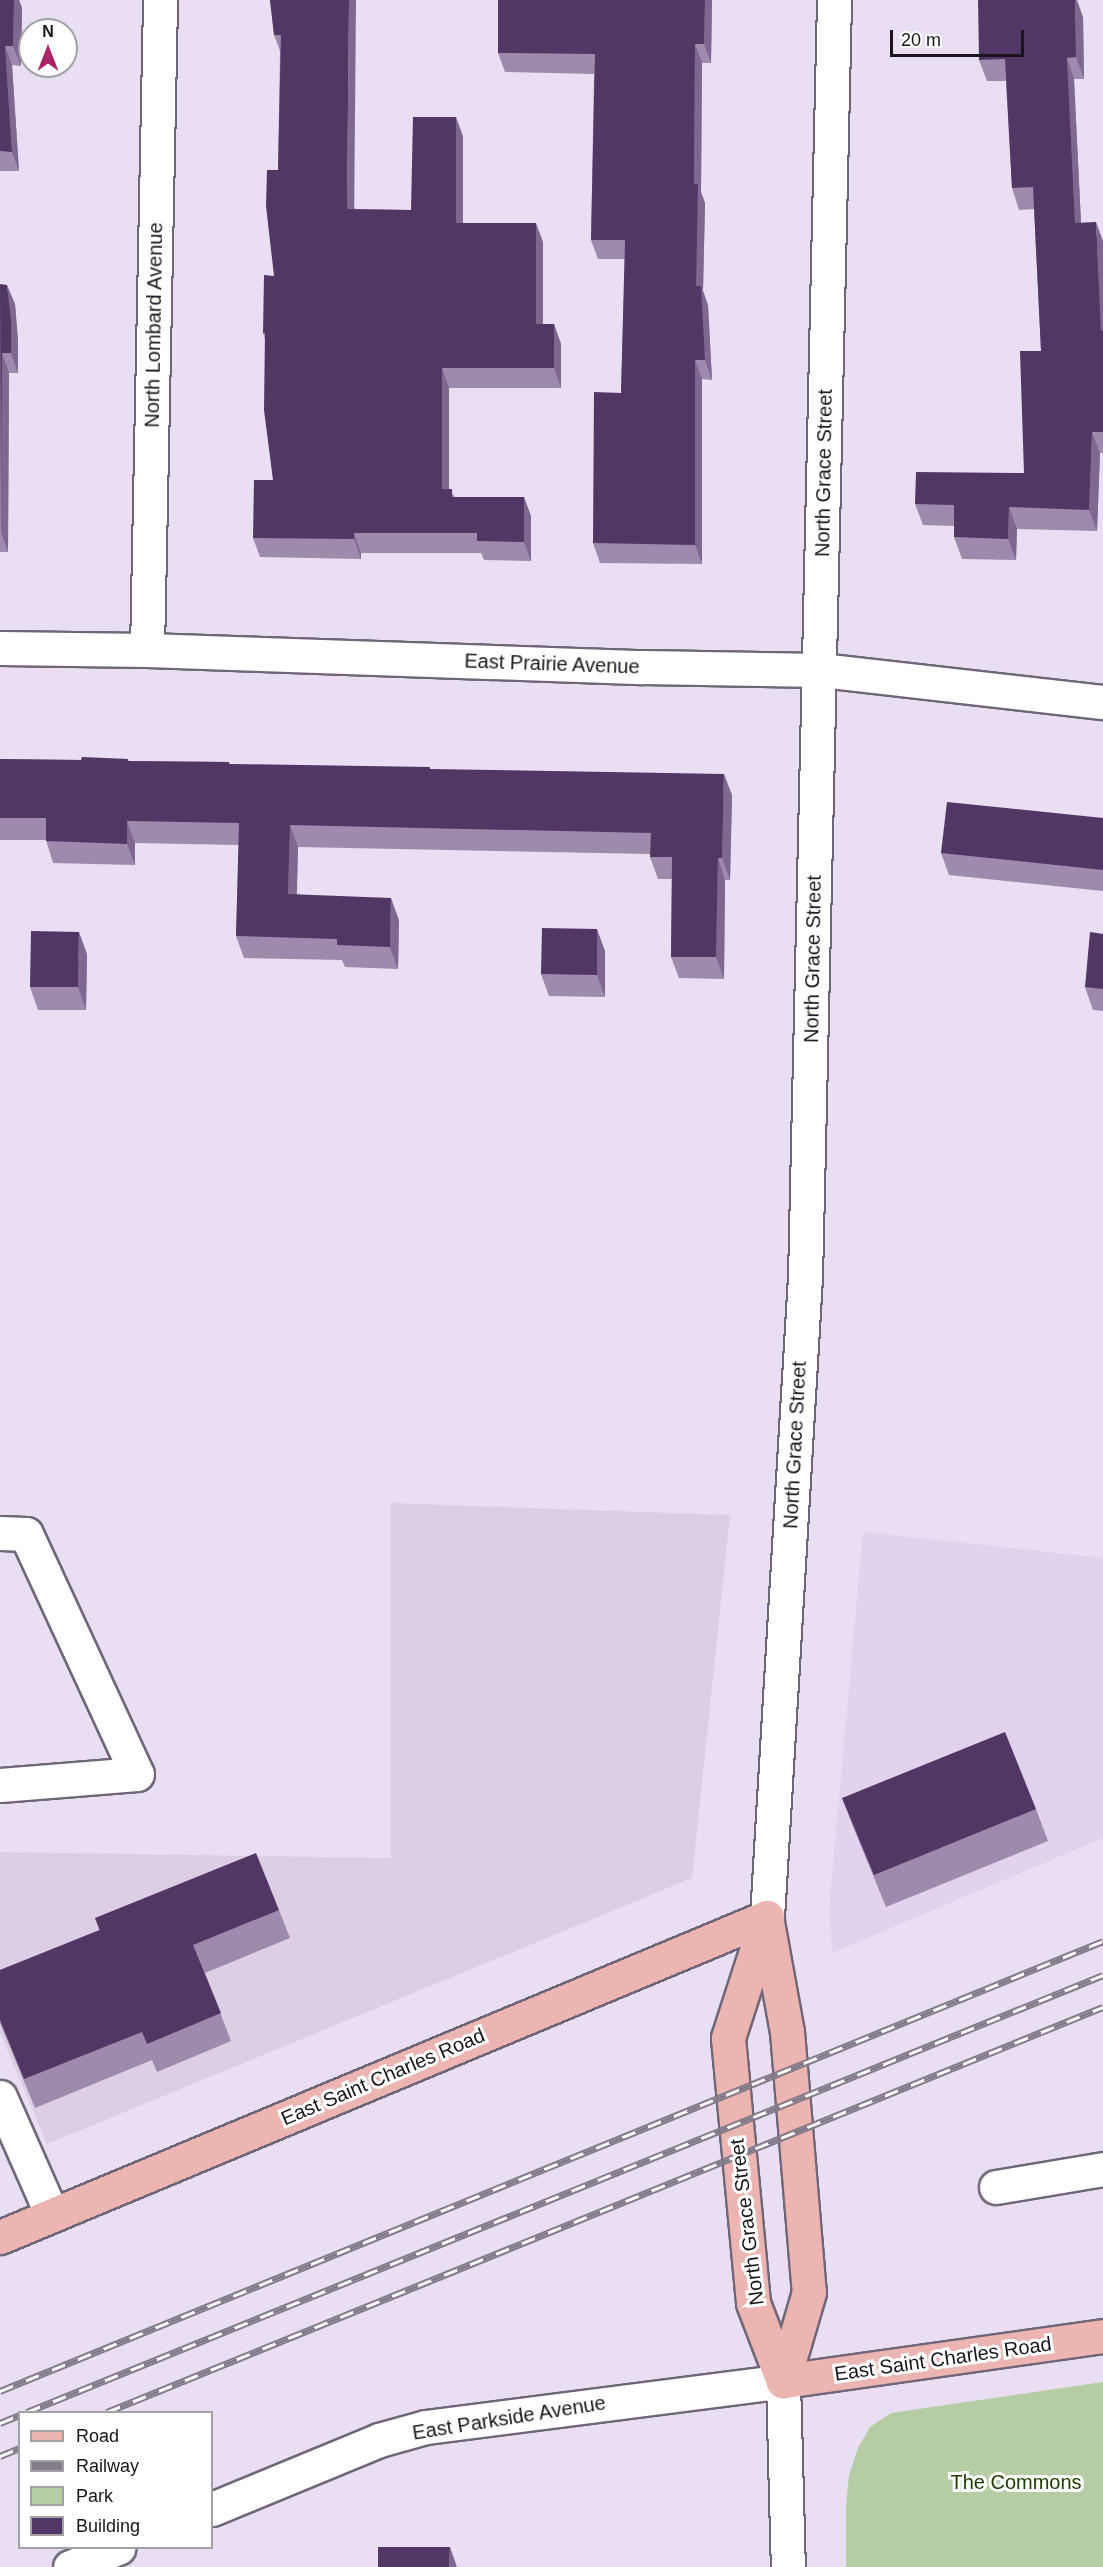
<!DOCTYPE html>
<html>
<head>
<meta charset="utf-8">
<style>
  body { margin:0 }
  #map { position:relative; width:1103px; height:2567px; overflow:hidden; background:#e9def2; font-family:Arial,sans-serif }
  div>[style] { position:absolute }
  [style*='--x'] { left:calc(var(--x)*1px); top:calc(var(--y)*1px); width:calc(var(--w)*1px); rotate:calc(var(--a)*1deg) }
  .commercial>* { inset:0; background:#dccfe3 }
  .built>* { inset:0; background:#e1d3ee }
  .green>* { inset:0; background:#b5cca4 }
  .roads { filter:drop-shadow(2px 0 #6f6678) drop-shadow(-2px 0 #6f6678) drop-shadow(0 2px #6f6678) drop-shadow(0 -2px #6f6678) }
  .minor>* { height:33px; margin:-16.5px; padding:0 16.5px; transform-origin:16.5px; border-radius:16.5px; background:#fff }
  .major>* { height:33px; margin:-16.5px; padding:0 16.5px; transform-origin:16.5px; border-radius:16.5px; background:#edb5b2 }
  .rail>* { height:7px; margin-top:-3.5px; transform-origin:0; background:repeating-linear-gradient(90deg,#fff 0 14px,#837b89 0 28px); box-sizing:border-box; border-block:2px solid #837b89 }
  .wall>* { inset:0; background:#9e8aac }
  .shaded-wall>* { inset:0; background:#7f6890 }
  .building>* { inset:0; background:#523666 }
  span { translate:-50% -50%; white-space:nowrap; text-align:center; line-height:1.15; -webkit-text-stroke:6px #fff; paint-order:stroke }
  .street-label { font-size:20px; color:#19151c }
  .park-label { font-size:20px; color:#203d00 }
  .legend { position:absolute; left:18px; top:2411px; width:195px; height:138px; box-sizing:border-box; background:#fff; border:2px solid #a3a1a4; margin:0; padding:8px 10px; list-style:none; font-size:18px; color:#19151c }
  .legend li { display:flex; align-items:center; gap:12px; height:30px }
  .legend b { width:30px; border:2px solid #a3a1a4 }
  .north { position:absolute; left:18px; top:18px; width:60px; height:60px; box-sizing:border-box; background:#fff; border:2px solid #a3a1a4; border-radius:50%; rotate:0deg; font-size:16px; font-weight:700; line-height:24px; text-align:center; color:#19151c }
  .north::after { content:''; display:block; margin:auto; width:21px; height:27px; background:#ab246a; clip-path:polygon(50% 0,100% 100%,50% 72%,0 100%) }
  .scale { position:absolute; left:890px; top:30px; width:134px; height:27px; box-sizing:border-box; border:3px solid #19151c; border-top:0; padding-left:8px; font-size:18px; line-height:21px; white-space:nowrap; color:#19151c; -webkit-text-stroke:4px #fff; paint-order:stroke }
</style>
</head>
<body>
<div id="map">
  <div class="commercial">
    <div style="clip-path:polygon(391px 1503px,730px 1515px,692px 1878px,47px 2144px,0 2033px,0 1852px,391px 1858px)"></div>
  </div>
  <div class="built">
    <div style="clip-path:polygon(863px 1532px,1103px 1558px,1103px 1838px,832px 1953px,829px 1910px)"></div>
  </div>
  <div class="green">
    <div style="clip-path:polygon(1103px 2382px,1103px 2567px,846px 2567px,846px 2506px,849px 2475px,858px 2448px,870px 2427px,891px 2413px)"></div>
  </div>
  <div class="roads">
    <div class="minor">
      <div style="--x:0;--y:648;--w:147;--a:0.8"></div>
      <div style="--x:147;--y:650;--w:496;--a:2"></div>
      <div style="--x:643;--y:667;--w:178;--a:1"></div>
      <div style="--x:821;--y:670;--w:284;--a:6.5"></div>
      <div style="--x:147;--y:650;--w:650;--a:-88.85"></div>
      <div style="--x:0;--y:1533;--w:26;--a:2"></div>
      <div style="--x:26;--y:1534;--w:264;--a:65.2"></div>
      <div style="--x:137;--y:1774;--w:137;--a:175.4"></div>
      <div style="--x:767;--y:1917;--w:640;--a:-86.6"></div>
      <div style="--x:805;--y:1278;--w:1278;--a:-88.7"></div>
      <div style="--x:0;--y:2097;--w:129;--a:66.2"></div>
      <div style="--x:996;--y:2187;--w:109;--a:-9.5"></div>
      <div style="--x:212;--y:2509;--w:181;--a:-22.4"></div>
      <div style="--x:379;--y:2440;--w:49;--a:-15.5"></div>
      <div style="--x:426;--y:2427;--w:360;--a:-7.3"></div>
      <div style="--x:783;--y:2381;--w:186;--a:88.5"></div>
      <div style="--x:70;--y:2567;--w:52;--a:-21.6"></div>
    </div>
    <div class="major">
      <div style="--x:767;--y:1917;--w:127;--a:107.9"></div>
      <div style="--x:728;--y:2038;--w:266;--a:84.6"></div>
      <div style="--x:753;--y:2303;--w:84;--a:69"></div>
      <div style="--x:767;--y:1922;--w:112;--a:79.7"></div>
      <div style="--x:787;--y:2032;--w:261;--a:85.2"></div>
      <div style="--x:809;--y:2292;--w:93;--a:106.3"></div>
      <div style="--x:0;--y:2237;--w:831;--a:-22.65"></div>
      <div style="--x:783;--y:2381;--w:323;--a:-8"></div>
    </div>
  </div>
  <div class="rail">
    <div style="--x:0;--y:2391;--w:1191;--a:-22.19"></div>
    <div style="--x:27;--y:2412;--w:1161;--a:-22.1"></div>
    <div style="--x:107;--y:2412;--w:1075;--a:-22.13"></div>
    <div style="--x:0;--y:2423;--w:22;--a:-22"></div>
    <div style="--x:0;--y:2456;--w:22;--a:-22"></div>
  </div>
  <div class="wall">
    <div style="clip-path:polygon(0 0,19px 0,22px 8px,21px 66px,12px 65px,19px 171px,0 171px)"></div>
    <div style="clip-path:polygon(270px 0,355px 209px,411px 210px,463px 136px,463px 223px,543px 242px,543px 324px,554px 324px,561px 344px,561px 388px,449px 388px,449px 489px,455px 497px,524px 497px,531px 516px,531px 561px,484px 560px,481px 553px,361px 553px,361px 559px,260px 557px,253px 538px,273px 480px,265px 339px,263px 333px,274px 276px,278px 170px,280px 51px,274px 35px)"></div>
    <div style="clip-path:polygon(712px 0,711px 63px,702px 63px,701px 192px,705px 203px,703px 291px,708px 305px,712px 380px,702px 379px,702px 564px,600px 563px,593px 543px,621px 393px,625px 259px,598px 259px,591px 240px,594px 74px,505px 72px,498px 53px)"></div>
    <div style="clip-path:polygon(1083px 17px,1084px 79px,1074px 79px,1081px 223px,1103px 241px,1103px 453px,1100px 453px,1097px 531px,1017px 529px,1016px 560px,962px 559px,954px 537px,954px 526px,923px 525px,915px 504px,1024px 473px,1041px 351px,1034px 209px,1019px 210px,1012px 188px,1006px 81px,987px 81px,979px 60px)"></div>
    <div style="clip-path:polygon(0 284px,15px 304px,18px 341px,18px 373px,9px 373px,8px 552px,0 552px)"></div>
    <div style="clip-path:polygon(0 759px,81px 760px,128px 759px,129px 761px,229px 762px,230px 764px,431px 770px,732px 795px,730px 880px,725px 880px,724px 979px,679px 978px,671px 957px,672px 879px,658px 879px,650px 857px,650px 854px,298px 847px,297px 894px,399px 920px,398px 969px,345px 967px,342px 960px,244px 958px,236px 936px,239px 845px,135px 843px,135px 865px,53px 863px,46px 840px,0 840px)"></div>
    <div style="clip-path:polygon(1103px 818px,1103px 891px,949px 875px,941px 853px)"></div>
    <div style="clip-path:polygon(1103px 934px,1103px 1011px,1093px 1010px,1085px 987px)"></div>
    <div style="clip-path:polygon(605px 951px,605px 997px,549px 996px,541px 974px)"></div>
    <div style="clip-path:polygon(87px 954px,86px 1010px,38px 1010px,30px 987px)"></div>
    <div style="clip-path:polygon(842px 1798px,1036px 1809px,1048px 1841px,886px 1907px,854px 1829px)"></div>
    <div style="clip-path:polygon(279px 1910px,290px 1938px,205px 1973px,231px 2041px,157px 2072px,152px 2060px,35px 2108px,0 2023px,0 1970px,99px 1930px,95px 1918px)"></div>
  </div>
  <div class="shaded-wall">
    <div style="clip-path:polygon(14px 0,19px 0,22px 8px,21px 66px,13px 46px)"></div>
    <div style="clip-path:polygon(349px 0,356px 0,354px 228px,347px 209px)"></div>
    <div style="clip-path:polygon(705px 0,712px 0,711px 63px,704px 44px)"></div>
    <div style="clip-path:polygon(1075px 0,1077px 0,1083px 17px,1084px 79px,1076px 57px)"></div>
    <div style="clip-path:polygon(695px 44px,702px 63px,701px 192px,705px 203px,703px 291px,708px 305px,712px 380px,705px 360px,696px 286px,694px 184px)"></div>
    <div style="clip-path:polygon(5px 46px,12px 65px,19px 171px,12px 152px)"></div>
    <div style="clip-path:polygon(1067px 58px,1074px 79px,1082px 244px,1075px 223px)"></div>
    <div style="clip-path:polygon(456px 117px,463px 136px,463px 242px,456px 223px)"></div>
    <div style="clip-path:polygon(1096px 222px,1103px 241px,1103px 336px,1101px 331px)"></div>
    <div style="clip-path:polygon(536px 223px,543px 242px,543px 344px,536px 324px)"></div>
    <div style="clip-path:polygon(7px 285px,15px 304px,18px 341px,18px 373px,11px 353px)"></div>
    <div style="clip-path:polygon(554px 324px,561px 344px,561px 388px,554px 368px)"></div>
    <div style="clip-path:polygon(2px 353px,9px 373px,8px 552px,1px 532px)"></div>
    <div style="clip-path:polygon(695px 360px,702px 379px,702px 564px,695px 545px)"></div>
    <div style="clip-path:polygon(442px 368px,449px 388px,449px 508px,442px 489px)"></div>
    <div style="clip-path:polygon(1092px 432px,1100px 453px,1097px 531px,1089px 510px)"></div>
    <div style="clip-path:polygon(524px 497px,531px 516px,531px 561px,524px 542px)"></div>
    <div style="clip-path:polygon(1009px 507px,1017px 529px,1016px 560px,1008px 539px)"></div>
    <div style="clip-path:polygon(354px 533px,361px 553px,361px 559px,354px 539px)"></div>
    <div style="clip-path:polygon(724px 774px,732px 795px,730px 880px,722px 858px)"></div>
    <div style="clip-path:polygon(127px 821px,135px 843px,135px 865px,127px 844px)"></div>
    <div style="clip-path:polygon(290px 825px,298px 847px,296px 915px,288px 894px)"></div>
    <div style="clip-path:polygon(718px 858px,725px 880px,724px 979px,716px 957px)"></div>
    <div style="clip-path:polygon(391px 898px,399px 920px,398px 969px,390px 947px)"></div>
    <div style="clip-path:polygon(597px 929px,605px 951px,605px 997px,597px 975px)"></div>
    <div style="clip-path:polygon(79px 932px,87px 954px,86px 1010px,78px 987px)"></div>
    <div style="clip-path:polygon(450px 2547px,457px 2567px,449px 2567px)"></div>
  </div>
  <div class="building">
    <div style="clip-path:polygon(0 0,14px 0,13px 46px,5px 46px,12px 152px,0 151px)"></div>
    <div style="clip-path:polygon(270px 0,349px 0,347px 209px,411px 210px,413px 117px,456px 117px,456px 223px,536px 223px,536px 324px,554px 324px,554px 368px,442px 368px,442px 489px,452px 489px,452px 497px,524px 497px,524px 542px,477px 541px,477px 533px,354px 533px,354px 539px,253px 538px,254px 480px,273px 480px,264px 410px,265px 333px,263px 333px,264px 275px,274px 276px,266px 206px,267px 170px,278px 170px,281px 35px,274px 35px)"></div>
    <div style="clip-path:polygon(498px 0,705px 0,704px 44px,695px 44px,694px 184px,698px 184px,696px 286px,701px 286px,705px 360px,695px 360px,695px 545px,593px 543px,594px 392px,621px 393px,625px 240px,591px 240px,595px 54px,498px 53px)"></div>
    <div style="clip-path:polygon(978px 0,1075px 0,1076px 57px,1067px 58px,1075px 223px,1096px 222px,1101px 331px,1103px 331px,1103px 432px,1092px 432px,1089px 510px,1009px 507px,1008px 539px,954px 537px,954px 505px,915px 504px,916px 472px,1024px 473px,1020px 351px,1041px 351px,1033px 187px,1012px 188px,1005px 59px,979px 60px)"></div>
    <div style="clip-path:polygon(0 284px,7px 285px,11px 321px,11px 353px,2px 353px,1px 532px)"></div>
    <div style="clip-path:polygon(82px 757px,128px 759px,128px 761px,229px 762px,229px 764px,430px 767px,430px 769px,724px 774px,722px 858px,718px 858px,716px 957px,671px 957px,672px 857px,650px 857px,651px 833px,290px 825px,288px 894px,391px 898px,390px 947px,337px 945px,337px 939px,236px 936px,239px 823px,127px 821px,127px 844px,46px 841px,46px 818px,0 818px,0 759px,81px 760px)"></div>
    <div style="clip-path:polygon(947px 802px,1103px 818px,1103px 870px,941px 853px)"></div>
    <div style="clip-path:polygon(542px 928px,597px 929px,597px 975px,541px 974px)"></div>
    <div style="clip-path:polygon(31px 931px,79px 932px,78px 987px,30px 987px)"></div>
    <div style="clip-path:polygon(1090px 932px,1103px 934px,1103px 989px,1085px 987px)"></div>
    <div style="clip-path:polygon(1005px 1732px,1036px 1809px,874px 1875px,842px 1798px)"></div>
    <div style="clip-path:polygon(256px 1853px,279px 1910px,193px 1945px,221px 2013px,147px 2044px,142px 2032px,24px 2079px,0 2020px,0 1970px,100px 1930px,95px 1918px)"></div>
    <div style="clip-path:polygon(378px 2547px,450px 2547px,449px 2567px,378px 2567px)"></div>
  </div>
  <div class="street-label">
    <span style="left:154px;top:325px;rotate:-89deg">North Lombard Avenue</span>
    <span style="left:824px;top:473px;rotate:-89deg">North Grace Street</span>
    <span style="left:552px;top:664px;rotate:2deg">East Prairie Avenue</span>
    <span style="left:813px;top:959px;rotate:-89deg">North Grace Street</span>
    <span style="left:795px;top:1445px;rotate:-87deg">North Grace Street</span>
    <span style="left:383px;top:2077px;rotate:-23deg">East Saint Charles Road</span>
    <span style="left:747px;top:2222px;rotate:-97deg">North Grace Street</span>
    <span style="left:943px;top:2359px;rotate:-8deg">East Saint Charles Road</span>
    <span style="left:509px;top:2418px;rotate:-9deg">East Parkside Avenue</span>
  </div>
  <div class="park-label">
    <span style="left:1016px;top:2482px">The Commons</span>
  </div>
  <ul class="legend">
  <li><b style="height:8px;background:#edb5b2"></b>Road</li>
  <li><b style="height:8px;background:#837b89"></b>Railway</li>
  <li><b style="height:16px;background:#b5cca4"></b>Park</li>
  <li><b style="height:16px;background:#523666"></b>Building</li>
  </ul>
  <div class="north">N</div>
  <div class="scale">20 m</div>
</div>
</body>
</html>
